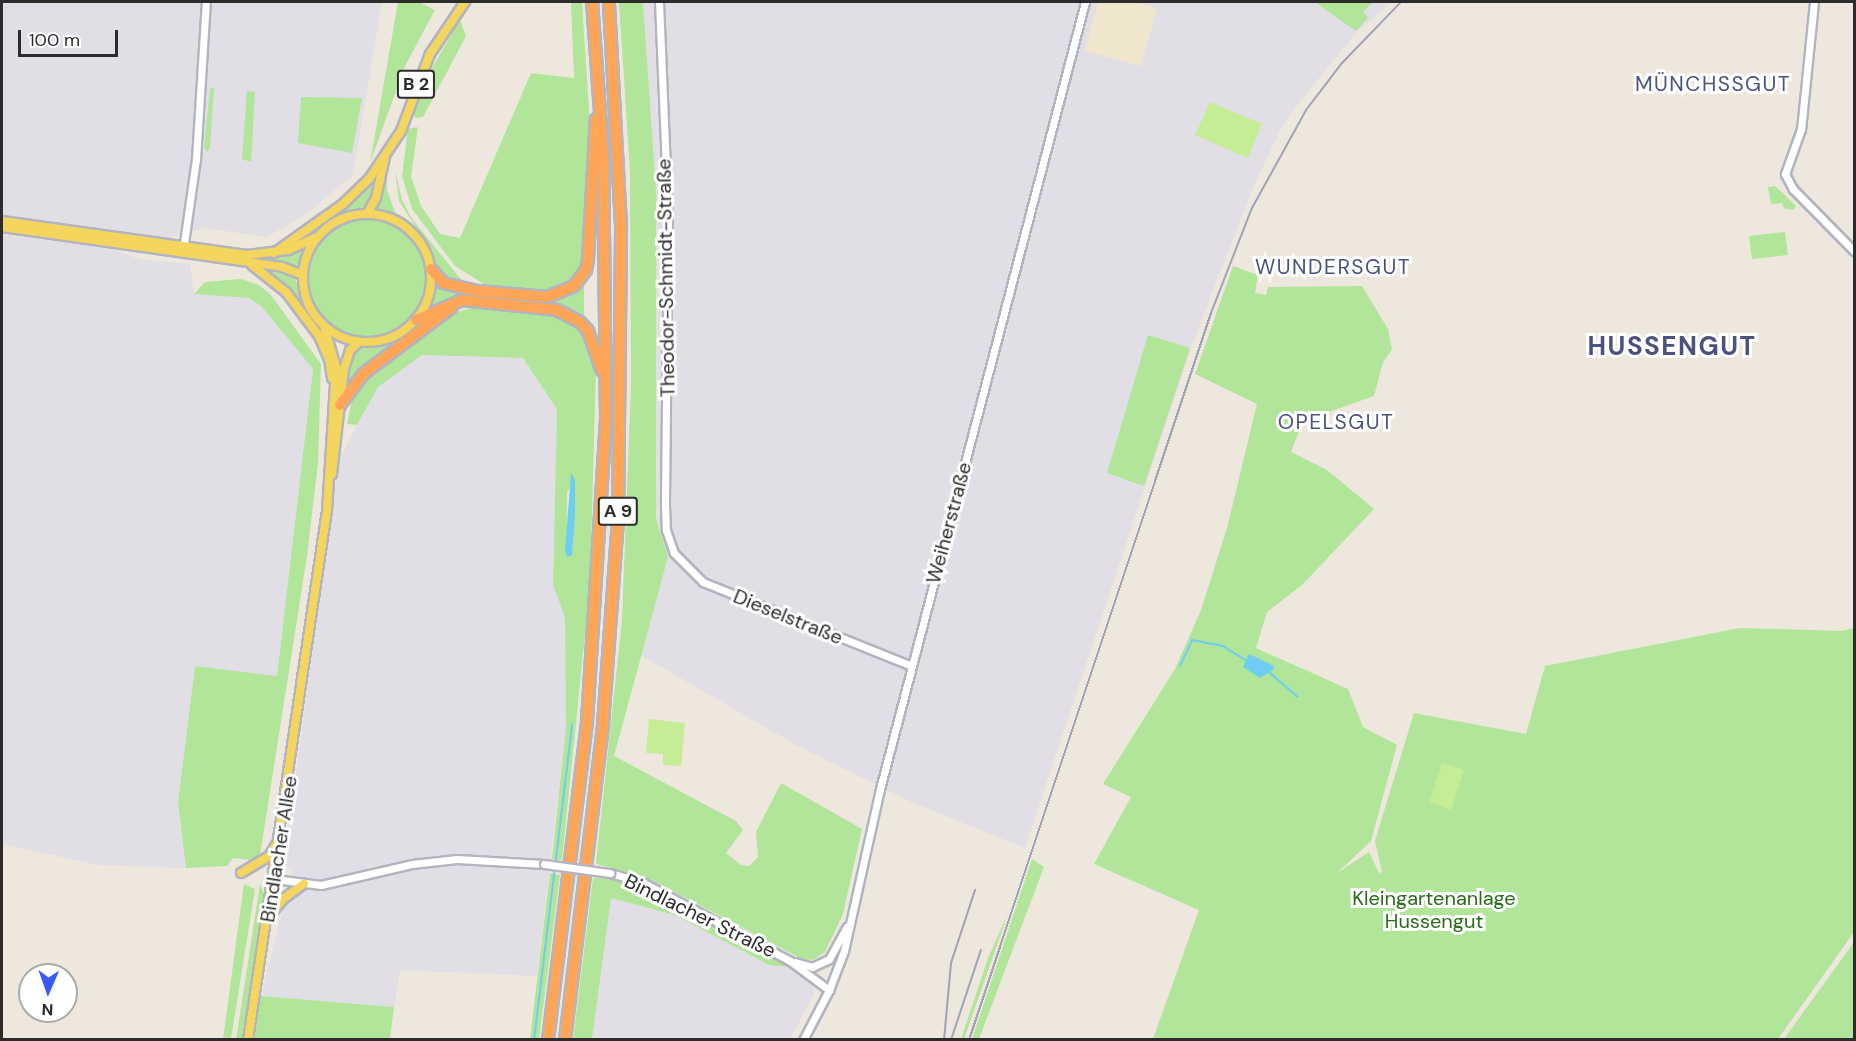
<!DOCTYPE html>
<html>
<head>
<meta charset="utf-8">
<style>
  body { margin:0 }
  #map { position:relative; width:1856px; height:1041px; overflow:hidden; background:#eee7de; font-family:"DM Sans",sans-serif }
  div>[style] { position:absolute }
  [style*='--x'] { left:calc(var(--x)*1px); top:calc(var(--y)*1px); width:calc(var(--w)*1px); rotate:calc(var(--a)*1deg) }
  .industrial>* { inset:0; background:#e1dee6 }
  .education>* { inset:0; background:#f0e5cd }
  .green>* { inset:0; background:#b1e599 }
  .round { border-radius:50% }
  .pitch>* { inset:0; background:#c5ed95 }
  .water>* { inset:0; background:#6fccf2 }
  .stream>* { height:2px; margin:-1px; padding:0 1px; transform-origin:1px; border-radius:1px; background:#6fccf2 }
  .roads { filter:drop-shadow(2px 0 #b2b4c0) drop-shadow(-2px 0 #b2b4c0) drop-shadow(0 2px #b2b4c0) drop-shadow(0 -2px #b2b4c0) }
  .minor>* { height:7px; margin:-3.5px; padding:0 3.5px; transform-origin:3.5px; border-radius:3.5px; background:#fff }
  .major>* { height:8px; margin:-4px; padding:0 4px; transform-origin:4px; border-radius:4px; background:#f4d55d }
  .major>.ring { margin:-4px; padding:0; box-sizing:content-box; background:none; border:8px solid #f4d55d; border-radius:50% }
  .highway>* { height:10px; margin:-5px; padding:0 5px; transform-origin:5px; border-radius:5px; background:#ffa558 }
  .rail>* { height:2px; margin:-1px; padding:0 1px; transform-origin:1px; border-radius:1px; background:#a0a3b7 }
  .bridges { filter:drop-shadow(2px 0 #b2b4c0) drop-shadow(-2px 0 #b2b4c0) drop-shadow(0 2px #b2b4c0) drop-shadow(0 -2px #b2b4c0) }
  .minor-bridge>* { height:7px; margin:-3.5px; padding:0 3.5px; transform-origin:3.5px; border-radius:3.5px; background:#fff }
  span { translate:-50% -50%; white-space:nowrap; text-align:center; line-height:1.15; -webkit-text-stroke:6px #fff; paint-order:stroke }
  .shield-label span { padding:2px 4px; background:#fff; border:2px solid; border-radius:4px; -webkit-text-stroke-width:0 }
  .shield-label { font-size:18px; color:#2c2c2c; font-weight:700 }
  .street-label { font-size:20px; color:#2c2c2c }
  .park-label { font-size:20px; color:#286c19 }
  .neighbourhood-label { font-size:21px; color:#4b527e; letter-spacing:1.5px }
  .district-label { font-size:26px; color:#4b527e; font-weight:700; letter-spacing:1.5px }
  .frame { position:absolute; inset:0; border:3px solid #2c2c2c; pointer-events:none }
  .north { position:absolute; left:18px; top:963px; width:60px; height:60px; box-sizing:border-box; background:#fff; border:2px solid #ababab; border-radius:50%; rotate:182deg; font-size:16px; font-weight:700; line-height:24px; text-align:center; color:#2c2c2c }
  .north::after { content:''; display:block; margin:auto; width:21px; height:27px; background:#3b5afe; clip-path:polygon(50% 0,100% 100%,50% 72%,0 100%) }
  .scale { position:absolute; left:18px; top:30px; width:100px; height:27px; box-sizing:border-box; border:3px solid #2c2c2c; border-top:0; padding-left:8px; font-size:18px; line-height:21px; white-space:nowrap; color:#2c2c2c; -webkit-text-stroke:4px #fff; paint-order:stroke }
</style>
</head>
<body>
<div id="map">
  <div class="industrial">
    <div style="clip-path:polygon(2px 2px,382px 2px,353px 175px,305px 215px,267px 237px,205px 228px,169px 238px,2px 218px)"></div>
    <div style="clip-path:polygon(643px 2px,1392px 2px,1357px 32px,1301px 100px,1280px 130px,1252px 190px,1192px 345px,1025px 848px,909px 801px,796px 745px,641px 655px,668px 557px,656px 518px,656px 191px)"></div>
    <div style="clip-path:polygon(2px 234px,111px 249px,142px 260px,190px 264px,194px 294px,249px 298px,261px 306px,313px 369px,277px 676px,195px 666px,178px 802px,186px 868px,98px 865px,2px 844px)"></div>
    <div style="clip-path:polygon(422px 355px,523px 358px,557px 409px,553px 585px,565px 617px,566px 726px,537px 976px,400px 970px,394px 1007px,261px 996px,293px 870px,285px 865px,285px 852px,339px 459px,378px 387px)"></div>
    <div style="clip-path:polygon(611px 897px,675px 915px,769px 964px,789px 967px,812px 983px,814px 994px,790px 1039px,592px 1040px)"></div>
  </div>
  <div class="education">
    <div style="clip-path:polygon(1098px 2px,1134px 2px,1157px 8px,1141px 66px,1085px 51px)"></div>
  </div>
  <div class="green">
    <div style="clip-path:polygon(398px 2px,419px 2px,435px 10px,405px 66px,370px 163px)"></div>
    <div style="clip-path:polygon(571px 2px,582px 2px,590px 126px,581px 268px,571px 283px,544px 293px,487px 286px,455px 266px,412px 209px,402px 176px,408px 129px,418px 127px,411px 176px,421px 206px,440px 234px,460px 238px,531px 73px,574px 78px)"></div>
    <div style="clip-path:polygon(619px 2px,643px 2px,656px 191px,656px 518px,668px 557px,614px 756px,736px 821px,743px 830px,726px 853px,741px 865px,749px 866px,758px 857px,756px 832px,781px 783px,862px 829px,843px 914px,825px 952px,813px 960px,800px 958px,646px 877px,596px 864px,622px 620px,631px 386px,630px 172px)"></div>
    <div style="clip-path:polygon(1373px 2px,1363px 12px,1368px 18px,1356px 31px,1316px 3px)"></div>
    <div style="clip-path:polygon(460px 20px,466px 36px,423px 117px,417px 118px,412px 115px,425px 80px)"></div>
    <div style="clip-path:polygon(214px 87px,210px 148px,207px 152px,204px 148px,210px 89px)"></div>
    <div style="clip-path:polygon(247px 91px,255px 92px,251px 162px,242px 159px)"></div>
    <div style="clip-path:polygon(301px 97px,362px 98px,352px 153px,298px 143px)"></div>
    <div style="clip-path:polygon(378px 168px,373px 196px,366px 206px,333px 219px,301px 240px,359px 195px)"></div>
    <div style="clip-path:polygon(395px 170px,402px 200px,412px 219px,464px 283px,446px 280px,436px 268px,430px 249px,399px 201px)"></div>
    <div style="clip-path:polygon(387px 173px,387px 190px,396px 215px,375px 209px)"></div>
    <div style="clip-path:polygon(1775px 186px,1796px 206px,1793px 210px,1784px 208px,1782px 203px,1771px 204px,1768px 187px)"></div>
    <div class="round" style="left:309px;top:219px;width:118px;height:118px"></div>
    <div style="clip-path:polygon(1785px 232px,1788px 255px,1752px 259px,1749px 236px)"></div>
    <div style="clip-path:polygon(306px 246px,299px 269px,264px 260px,289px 255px)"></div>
    <div style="clip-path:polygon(1233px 266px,1258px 275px,1255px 293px,1266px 295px,1268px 287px,1362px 286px,1388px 329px,1392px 350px,1383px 362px,1374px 396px,1303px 421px,1291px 452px,1327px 470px,1374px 509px,1302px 585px,1267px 612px,1256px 648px,1348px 689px,1363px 727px,1397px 745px,1371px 841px,1337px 873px,1369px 852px,1379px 873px,1382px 872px,1375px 841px,1414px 713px,1526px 734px,1545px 666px,1740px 628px,1842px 631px,1854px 628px,1854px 932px,1778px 1039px,1153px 1039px,1199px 910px,1094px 864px,1131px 797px,1103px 784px,1175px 669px,1201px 610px,1227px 528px,1257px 404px,1195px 374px)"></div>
    <div style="clip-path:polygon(265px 269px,295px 278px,304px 305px,320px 330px,281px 281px)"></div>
    <div style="clip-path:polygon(241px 279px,259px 285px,271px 295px,321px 364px,318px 463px,307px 556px,260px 855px,250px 860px,233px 858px,227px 866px,186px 868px,178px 802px,195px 666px,277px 676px,313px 369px,261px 306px,249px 298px,194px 294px,205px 282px)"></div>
    <div style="clip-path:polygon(584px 283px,584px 319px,541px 303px,562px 298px)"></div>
    <div style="clip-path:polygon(436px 284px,445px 289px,482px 296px,469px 296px,428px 310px)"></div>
    <div style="clip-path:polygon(evenodd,480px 305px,557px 315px,584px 334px,596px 367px,590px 585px,562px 860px,552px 859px,566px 726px,565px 617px,553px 585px,557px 409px,523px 358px,422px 355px,378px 387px,357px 425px,347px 424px,353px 395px,364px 377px,448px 315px,480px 305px,575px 480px,573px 546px,568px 557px,567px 492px,575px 480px)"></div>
    <div style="clip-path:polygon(432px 316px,346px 390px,350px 359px,355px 350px,396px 340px)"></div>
    <div style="clip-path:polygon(1148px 335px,1190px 348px,1144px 486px,1107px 473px)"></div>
    <div style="clip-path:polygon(1032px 859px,1044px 867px,979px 1039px,972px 1039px)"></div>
    <div style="clip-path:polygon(550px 873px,560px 875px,539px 1039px,530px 1039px)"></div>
    <div style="clip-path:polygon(593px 878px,614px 878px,642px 887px,789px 967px,769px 965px,675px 915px,611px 898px,592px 1039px,573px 1040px)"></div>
    <div style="clip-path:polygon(244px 884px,255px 889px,231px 1039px,223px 1039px)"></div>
    <div style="clip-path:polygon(260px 884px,266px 899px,254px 972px,244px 1039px,236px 1040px)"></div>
    <div style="clip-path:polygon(1008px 914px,964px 1039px,961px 1039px,988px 958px)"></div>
    <div style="clip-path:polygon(1854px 942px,1854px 1039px,1784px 1039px)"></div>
    <div style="clip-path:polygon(261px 996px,394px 1007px,390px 1039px,252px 1039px)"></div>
  </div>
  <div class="pitch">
    <div style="clip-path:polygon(1210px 102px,1262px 124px,1248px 158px,1195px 135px)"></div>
    <div style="clip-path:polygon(649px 719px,685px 723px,681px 766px,663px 765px,663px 754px,646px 753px)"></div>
    <div style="clip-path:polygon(1442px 763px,1464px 770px,1451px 810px,1429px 802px)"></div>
  </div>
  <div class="water">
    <div style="clip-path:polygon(571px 473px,575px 480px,575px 517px,572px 555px,568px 557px,565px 552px)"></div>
    <div style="clip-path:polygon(1249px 654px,1274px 666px,1273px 670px,1260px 678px,1243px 667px)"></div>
  </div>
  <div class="stream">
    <div style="--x:1180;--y:666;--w:29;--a:-65"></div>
    <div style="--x:1192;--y:640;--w:32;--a:11"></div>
    <div style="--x:1223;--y:646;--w:26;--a:32"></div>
    <div style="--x:1269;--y:672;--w:38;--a:41"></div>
    <div style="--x:534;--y:1040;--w:318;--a:-83.1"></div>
  </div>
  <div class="roads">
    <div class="minor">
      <div style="--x:659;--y:2;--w:213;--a:87.6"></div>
      <div style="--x:668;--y:215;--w:290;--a:90.6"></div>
      <div style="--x:665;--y:505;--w:25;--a:88"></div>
      <div style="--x:666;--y:530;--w:24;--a:71"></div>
      <div style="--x:674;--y:553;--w:41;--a:45"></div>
      <div style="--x:703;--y:582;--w:225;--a:21.9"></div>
      <div style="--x:1814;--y:2;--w:128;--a:95.8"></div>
      <div style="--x:1801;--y:129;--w:48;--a:109.6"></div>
      <div style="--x:1785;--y:174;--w:17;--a:62"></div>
      <div style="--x:1793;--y:189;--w:87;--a:45.5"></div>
      <div style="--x:183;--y:250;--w:92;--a:-81.9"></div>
      <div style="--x:196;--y:159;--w:157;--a:-86.4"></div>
      <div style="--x:610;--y:873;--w:35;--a:16"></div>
      <div style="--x:644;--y:883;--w:166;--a:28.1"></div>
      <div style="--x:790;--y:961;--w:49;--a:36.6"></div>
      <div style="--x:275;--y:879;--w:46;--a:7.4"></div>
      <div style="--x:321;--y:885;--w:93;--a:-13"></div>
      <div style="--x:412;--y:864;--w:45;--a:-6.3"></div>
      <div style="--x:457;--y:859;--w:87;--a:3.3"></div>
      <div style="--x:795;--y:962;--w:18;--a:16"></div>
      <div style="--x:812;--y:967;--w:19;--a:-25"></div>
      <div style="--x:829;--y:959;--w:37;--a:-61"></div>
      <div style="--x:803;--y:1040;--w:56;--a:-62.5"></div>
      <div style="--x:829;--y:990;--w:42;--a:-69"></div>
      <div style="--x:844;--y:951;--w:166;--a:-77.5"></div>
      <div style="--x:880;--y:789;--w:813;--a:-75.4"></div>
    </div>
    <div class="major">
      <div class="ring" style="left:303px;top:214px;width:120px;height:120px"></div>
      <div style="--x:367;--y:214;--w:18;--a:-61"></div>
      <div style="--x:376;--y:198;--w:42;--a:-77.6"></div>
      <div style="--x:2;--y:221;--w:247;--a:7.9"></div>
      <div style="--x:247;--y:255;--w:41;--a:-7"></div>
      <div style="--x:288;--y:250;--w:32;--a:-24"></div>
      <div style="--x:2;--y:227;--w:283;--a:8.1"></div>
      <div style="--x:282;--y:267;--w:22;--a:21"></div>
      <div style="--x:274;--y:253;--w:85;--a:-35.4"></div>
      <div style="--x:343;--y:204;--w:36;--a:-44"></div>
      <div style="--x:369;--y:179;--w:58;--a:-56.3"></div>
      <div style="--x:401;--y:131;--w:82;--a:-69.4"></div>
      <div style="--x:430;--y:54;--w:63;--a:-56.1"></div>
      <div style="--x:252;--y:265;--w:43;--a:38.5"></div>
      <div style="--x:286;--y:292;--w:55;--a:53.1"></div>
      <div style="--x:319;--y:336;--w:25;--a:67"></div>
      <div style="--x:329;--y:359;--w:19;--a:81"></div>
      <div style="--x:332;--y:474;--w:106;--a:-83.5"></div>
      <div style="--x:344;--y:369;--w:20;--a:-72"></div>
      <div style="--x:350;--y:350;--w:12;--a:-42"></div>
      <div style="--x:241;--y:873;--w:33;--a:-31"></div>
      <div style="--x:269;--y:856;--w:19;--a:-58"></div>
      <div style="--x:271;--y:914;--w:19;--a:-51"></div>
      <div style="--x:283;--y:899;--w:26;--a:-36"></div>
      <div style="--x:248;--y:1040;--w:535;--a:-81.51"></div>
      <div style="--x:327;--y:511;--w:144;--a:-86.4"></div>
      <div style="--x:336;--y:367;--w:43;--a:-106.3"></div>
    </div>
    <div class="highway">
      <div style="--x:431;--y:269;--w:18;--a:49"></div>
      <div style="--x:443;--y:283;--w:37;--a:13"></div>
      <div style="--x:479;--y:291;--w:68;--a:5"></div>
      <div style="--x:547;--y:297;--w:29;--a:-22"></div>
      <div style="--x:574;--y:286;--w:20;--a:-53"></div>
      <div style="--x:586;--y:270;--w:10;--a:-79"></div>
      <div style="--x:588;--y:260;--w:141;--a:-86.8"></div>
      <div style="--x:416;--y:320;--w:50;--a:-23.5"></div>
      <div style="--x:462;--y:300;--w:96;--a:6"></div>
      <div style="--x:557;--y:310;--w:26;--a:28"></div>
      <div style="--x:580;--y:322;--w:12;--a:48"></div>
      <div style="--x:588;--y:331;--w:42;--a:70.7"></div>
      <div style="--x:340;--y:405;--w:39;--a:-53"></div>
      <div style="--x:363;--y:374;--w:111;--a:-37"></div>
      <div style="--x:548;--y:1040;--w:321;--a:-83"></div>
      <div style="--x:587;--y:721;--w:301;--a:-86.4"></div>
      <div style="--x:606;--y:421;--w:267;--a:-90.6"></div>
      <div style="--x:603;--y:154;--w:152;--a:-94.1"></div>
      <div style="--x:565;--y:1040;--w:318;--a:-83.1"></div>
      <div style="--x:603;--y:724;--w:206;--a:-85.8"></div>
      <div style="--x:618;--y:519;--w:293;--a:-89.4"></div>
      <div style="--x:621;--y:226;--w:224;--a:-93.1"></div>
    </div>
  </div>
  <div class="rail">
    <div style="--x:944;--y:1040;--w:77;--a:-84.8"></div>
    <div style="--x:951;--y:963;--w:77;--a:-71.8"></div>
    <div style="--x:951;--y:1040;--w:95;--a:-71.6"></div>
    <div style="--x:969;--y:1040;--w:766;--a:-71.59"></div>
    <div style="--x:1211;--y:313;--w:113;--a:-68.7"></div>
    <div style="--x:1252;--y:208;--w:112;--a:-61.1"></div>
    <div style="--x:1306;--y:110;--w:59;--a:-52.5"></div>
    <div style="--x:1342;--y:63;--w:85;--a:-46"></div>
  </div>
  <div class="bridges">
    <div class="minor-bridge">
      <div style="--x:544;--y:864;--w:67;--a:7.8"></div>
    </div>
  </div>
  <div class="shield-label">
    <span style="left:416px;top:84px">B 2</span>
    <span style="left:618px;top:511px">A 9</span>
  </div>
  <div class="street-label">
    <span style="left:666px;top:278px;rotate:-91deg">Theodor-Schmidt-Straße</span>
    <span style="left:949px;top:523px;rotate:-75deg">Weiherstraße</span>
    <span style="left:788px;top:617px;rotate:22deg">Dieselstraße</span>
    <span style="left:279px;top:849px;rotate:-81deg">Bindlacher Allee</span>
    <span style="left:700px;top:916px;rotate:26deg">Bindlacher Straße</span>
  </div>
  <div class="park-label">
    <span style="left:1434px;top:910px">Kleingartenanlage<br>Hussengut</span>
  </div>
  <div class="neighbourhood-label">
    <span style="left:1713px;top:84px">MÜNCHSSGUT</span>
    <span style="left:1333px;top:267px">WUNDERSGUT</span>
    <span style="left:1336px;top:422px">OPELSGUT</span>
  </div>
  <div class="district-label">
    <span style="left:1672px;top:347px">HUSSENGUT</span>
  </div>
  <div class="frame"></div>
  <div class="north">N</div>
  <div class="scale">100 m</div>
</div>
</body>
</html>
